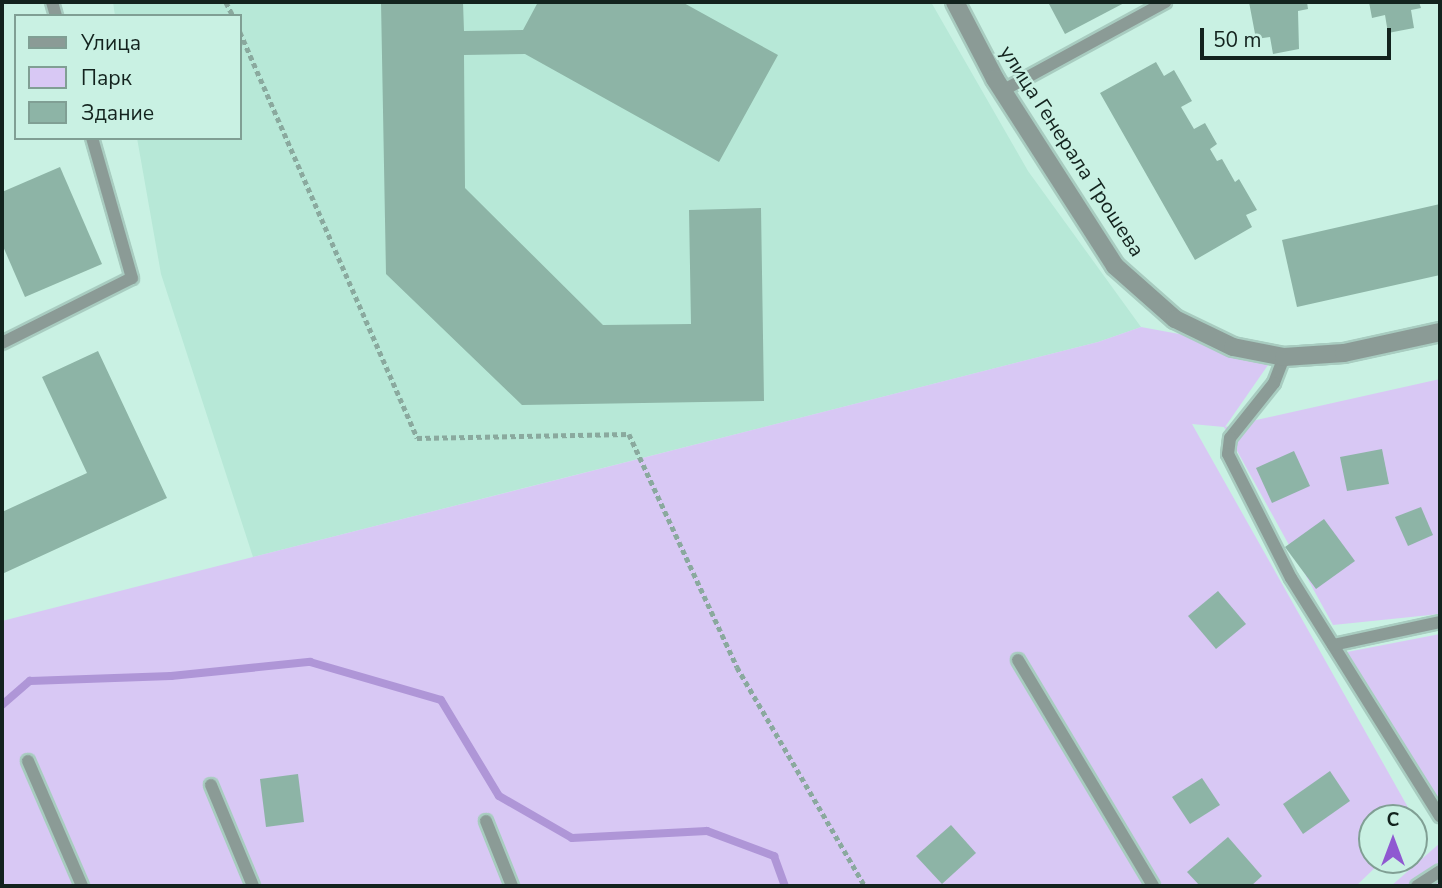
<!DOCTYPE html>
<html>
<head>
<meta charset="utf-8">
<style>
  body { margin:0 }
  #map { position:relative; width:1442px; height:888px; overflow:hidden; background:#c9f1e3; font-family:"Nunito Sans",sans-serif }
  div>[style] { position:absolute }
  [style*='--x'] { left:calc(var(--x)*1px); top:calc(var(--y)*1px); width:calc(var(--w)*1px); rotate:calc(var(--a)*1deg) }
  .built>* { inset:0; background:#b7e8d7 }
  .green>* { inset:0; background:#d8c8f4 }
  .stream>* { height:8px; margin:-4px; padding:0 4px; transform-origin:4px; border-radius:4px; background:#af96d7 }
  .building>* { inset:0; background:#8db4a6 }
  .path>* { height:4.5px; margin-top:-2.25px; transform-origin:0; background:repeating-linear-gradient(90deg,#8aa99e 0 5px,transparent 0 8.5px) }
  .roads { filter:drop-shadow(2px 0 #a8ccc0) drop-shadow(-2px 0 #a8ccc0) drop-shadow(0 2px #a8ccc0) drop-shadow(0 -2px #a8ccc0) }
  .lane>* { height:12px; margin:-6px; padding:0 6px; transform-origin:6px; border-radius:6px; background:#8b9b96 }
  .street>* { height:18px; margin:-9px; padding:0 9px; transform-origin:9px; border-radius:9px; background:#8b9b96 }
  span { translate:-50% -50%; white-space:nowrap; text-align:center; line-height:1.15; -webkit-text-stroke:5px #c9f1e3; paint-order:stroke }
  .street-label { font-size:21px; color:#13231e }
  .frame { position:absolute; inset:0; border:4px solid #13231e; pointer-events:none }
  .legend { position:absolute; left:14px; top:14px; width:228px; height:126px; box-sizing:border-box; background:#c9f1e3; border:2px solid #809f94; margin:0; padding:9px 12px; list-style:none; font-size:21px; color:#13231e }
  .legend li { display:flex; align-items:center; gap:14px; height:35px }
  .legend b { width:35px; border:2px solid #809f94 }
  .north { position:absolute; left:1358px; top:804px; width:70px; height:70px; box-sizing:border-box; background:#c9f1e3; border:2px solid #809f94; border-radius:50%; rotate:0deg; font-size:19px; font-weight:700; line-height:28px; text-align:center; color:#13231e }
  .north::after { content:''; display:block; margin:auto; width:24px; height:32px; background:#8f59d1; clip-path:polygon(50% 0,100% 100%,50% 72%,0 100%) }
  .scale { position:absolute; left:1200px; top:28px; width:191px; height:32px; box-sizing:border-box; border:4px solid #13231e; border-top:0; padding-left:9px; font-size:21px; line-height:24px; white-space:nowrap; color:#13231e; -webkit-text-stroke:5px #c9f1e3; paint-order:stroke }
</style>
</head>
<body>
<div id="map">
  <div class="built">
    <div style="clip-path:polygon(113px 2px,931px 2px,1028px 171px,1141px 327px,1098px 342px,253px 557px,161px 274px,137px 138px,240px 138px,240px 16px,115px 16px)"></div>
  </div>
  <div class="green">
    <div style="clip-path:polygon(1141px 327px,1277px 352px,1225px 427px,1440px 379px,1440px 614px,1333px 625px,1224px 427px,1192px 424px,1414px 818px,1372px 818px,1372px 860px,1383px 860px,1356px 886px,2px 886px,2px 621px,1098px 342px)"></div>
    <div style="clip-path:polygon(1440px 634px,1440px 802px,1347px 652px)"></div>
    <div style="clip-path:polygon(1440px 843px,1440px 886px,1391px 886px)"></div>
  </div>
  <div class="stream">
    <div style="--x:2;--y:705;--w:37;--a:-41"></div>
    <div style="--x:30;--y:681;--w:141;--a:-2"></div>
    <div style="--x:171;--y:676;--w:140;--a:-5.8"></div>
    <div style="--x:310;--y:662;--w:136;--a:16.2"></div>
    <div style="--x:441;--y:700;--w:112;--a:58.9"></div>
    <div style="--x:499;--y:796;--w:84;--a:29.9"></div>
    <div style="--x:572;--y:838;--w:135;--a:-3"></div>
    <div style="--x:707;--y:831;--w:72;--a:20.5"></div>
    <div style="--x:774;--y:856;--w:32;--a:70"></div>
  </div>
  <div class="building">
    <div style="clip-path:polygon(381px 2px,463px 2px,464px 31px,523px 30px,538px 2px,682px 2px,778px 55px,719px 162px,525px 54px,464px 55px,465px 188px,603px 325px,691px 324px,689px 210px,761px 208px,764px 401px,522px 405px,386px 274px)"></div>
    <div style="clip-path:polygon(1052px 2px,1126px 2px,1065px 34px,1049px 4px)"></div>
    <div style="clip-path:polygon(1249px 2px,1307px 2px,1308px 9px,1298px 11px,1299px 49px,1273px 54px,1270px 37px,1256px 39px)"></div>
    <div style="clip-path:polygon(1369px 2px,1419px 2px,1421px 8px,1411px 10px,1414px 28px,1388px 33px,1385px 15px,1372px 18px)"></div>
    <div style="clip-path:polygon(1156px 62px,1164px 76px,1174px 70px,1192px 101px,1181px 107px,1194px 129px,1205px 123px,1217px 144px,1210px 149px,1217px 161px,1222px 159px,1235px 182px,1239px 179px,1257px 210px,1246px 215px,1252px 227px,1195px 260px,1100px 93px)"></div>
    <div style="clip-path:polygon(60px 167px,102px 264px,25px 297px,2px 244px,2px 192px)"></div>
    <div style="clip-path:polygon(1440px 204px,1440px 275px,1297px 307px,1282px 240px)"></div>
    <div style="clip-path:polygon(98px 351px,167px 498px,2px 574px,2px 512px,87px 473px,42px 377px)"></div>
    <div style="clip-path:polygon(1382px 449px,1389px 484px,1347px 491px,1340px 457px)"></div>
    <div style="clip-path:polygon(1294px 451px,1310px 486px,1272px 503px,1256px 468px)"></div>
    <div style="clip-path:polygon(1421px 507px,1433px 535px,1408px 546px,1395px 517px)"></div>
    <div style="clip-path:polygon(1324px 519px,1355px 561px,1316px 589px,1285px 547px)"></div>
    <div style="clip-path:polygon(1218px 591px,1246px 624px,1216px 649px,1188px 616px)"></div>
    <div style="clip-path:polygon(1330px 771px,1350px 801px,1303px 834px,1283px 804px)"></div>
    <div style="clip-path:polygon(298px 774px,304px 822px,266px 827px,260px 779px)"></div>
    <div style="clip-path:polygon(1202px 778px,1220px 805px,1190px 824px,1172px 797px)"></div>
    <div style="clip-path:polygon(951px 825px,976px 853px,942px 884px,916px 856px)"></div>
    <div style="clip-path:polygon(1228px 837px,1262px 876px,1251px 886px,1200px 886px,1187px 872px)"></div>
  </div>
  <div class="path">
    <div style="--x:226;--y:2;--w:16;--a:63"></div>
    <div style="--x:240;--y:32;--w:443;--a:66.4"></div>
    <div style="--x:417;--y:438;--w:212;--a:-1.1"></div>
    <div style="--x:629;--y:434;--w:257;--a:65.1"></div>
    <div style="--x:737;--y:667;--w:254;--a:59.7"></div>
  </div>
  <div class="roads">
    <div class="lane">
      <div style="--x:52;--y:2;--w:15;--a:74"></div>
      <div style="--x:1002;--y:91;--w:186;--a:-28.6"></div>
      <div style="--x:2;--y:343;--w:145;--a:-26.6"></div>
      <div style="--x:132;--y:278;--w:146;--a:-105.9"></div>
      <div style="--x:1284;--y:357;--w:28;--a:111"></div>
      <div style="--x:1274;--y:383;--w:70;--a:128.7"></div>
      <div style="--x:1230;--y:438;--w:16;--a:97"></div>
      <div style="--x:1228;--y:454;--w:139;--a:63.1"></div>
      <div style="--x:1291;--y:578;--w:281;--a:58"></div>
      <div style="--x:1333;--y:645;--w:109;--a:-12.1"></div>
      <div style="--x:1018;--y:660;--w:263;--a:59.1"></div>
      <div style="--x:28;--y:761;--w:136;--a:66.6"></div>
      <div style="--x:211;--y:785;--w:109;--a:67.4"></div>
      <div style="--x:486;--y:821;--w:70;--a:68.2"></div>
      <div style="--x:1417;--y:886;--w:27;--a:-33"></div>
    </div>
    <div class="street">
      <div style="--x:955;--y:2;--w:87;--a:62.5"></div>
      <div style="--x:995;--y:79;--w:222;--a:57.3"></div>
      <div style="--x:1115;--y:266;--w:80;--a:41.5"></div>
      <div style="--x:1175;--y:319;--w:64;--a:25.8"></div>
      <div style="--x:1233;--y:347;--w:52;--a:11.1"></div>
      <div style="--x:1284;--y:357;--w:60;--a:-3.8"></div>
      <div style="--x:1344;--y:353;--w:98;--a:-12.3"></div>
    </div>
  </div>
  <div class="street-label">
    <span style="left:1072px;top:151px;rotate:57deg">улица Генерала Трошева</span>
  </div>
  <div class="frame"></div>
  <ul class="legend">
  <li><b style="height:9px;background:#8b9b96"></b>Улица</li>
  <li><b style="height:19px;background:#d8c8f4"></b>Парк</li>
  <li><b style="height:19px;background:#8db4a6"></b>Здание</li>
  </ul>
  <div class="north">С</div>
  <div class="scale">50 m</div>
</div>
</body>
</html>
